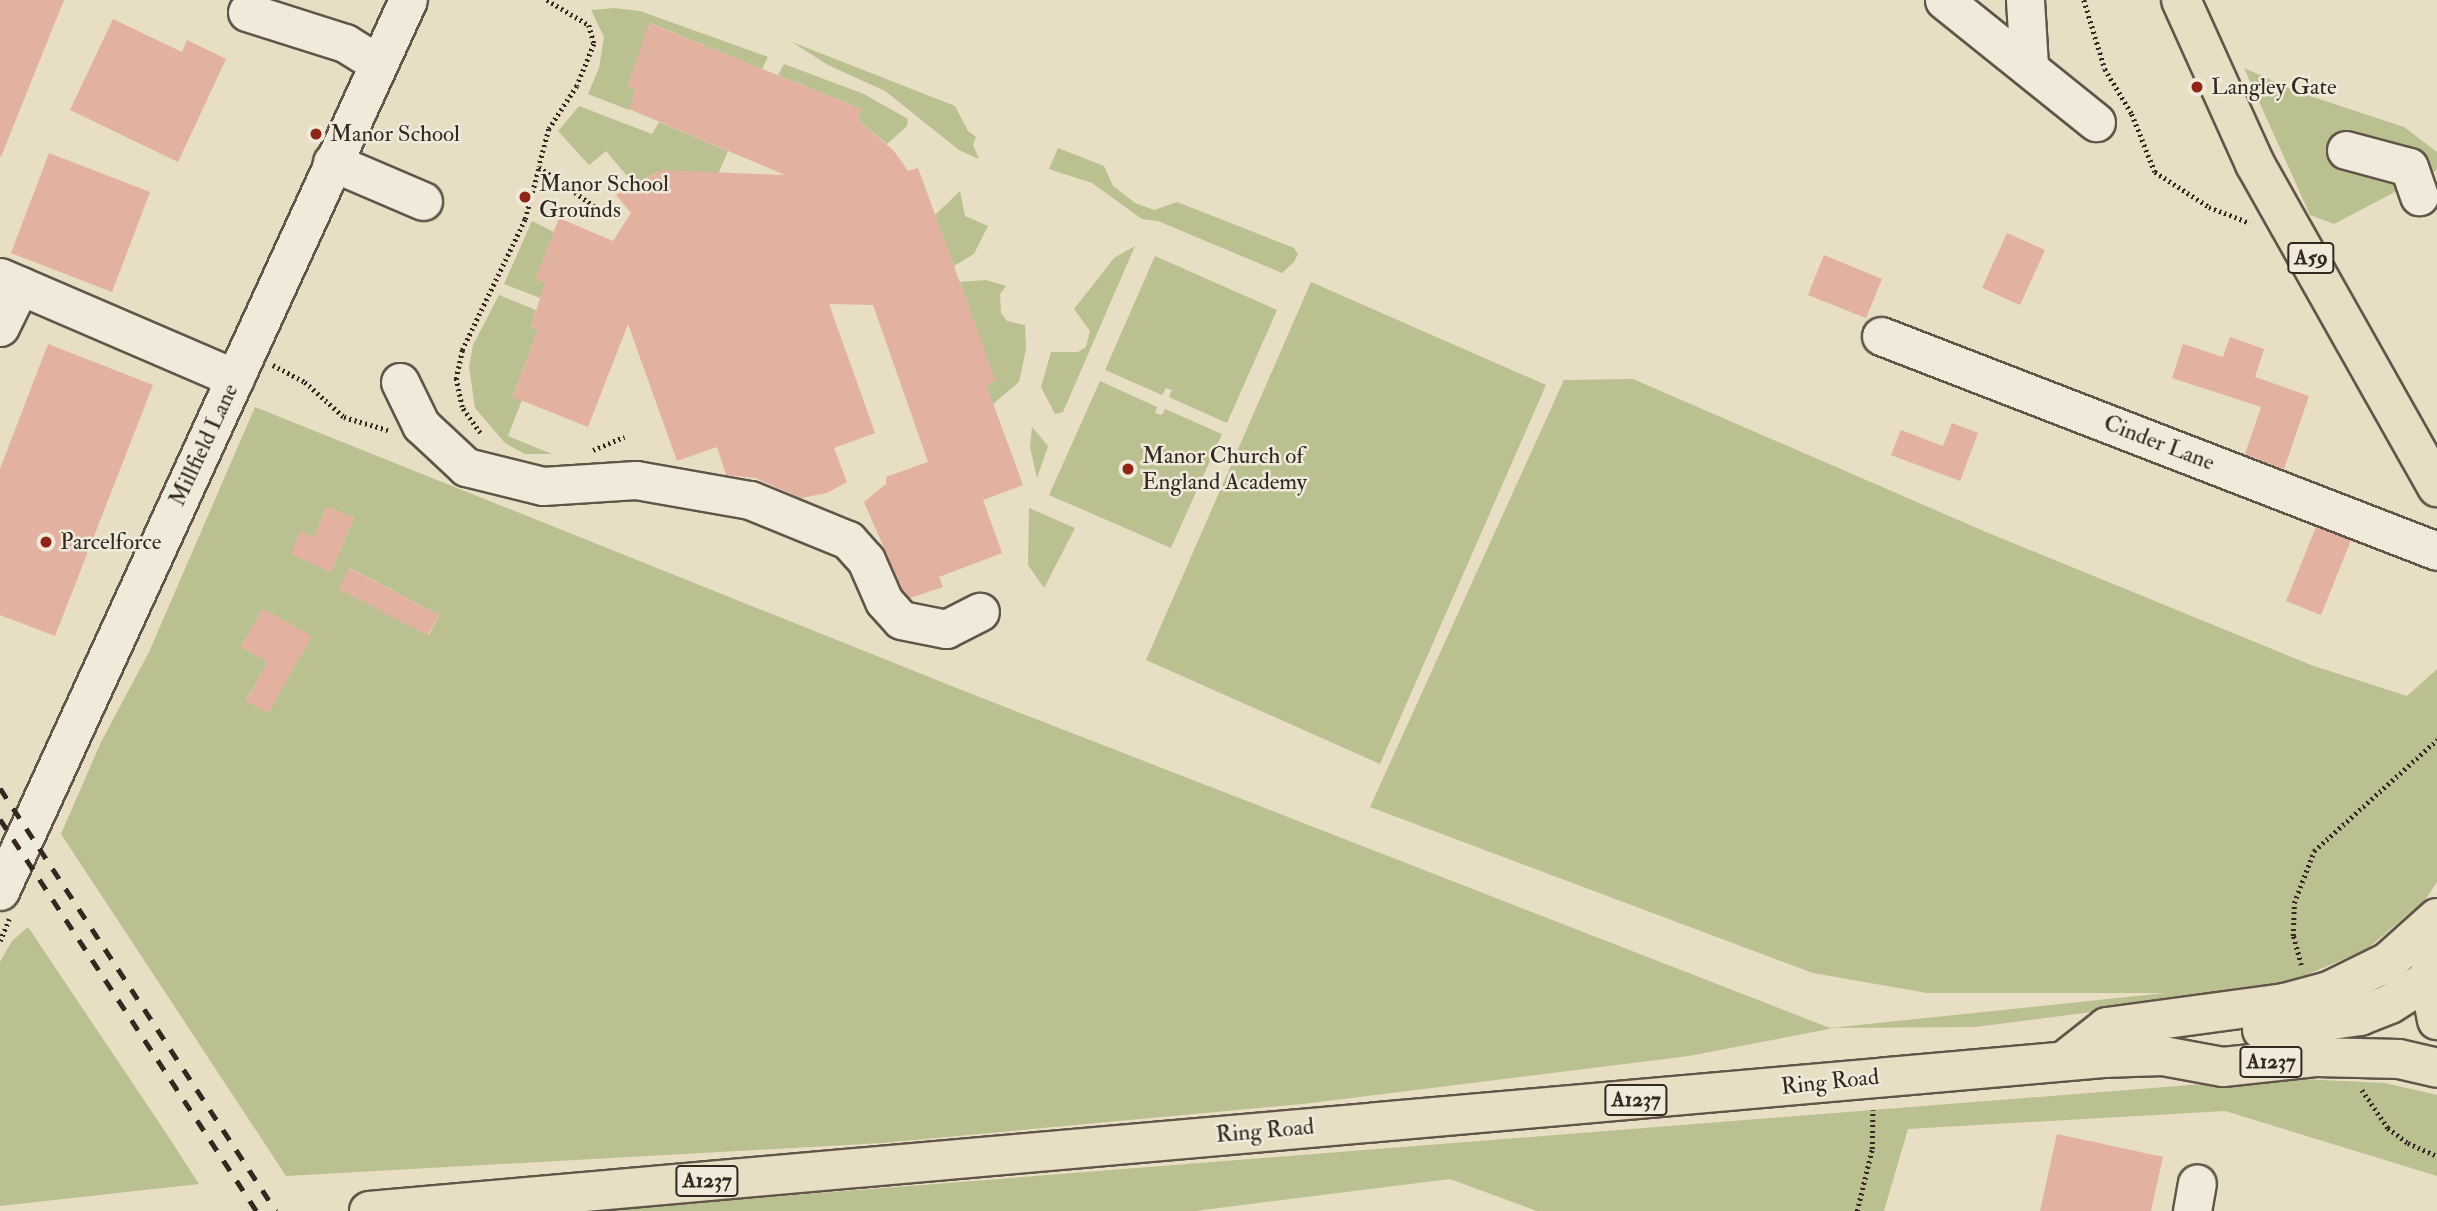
<!DOCTYPE html>
<html>
<head>
<meta charset="utf-8">
<style>
  body { margin:0 }
  #map { position:relative; width:2437px; height:1211px; overflow:hidden; background:#e7dec4; font-family:"IM FELL Double Pica",serif }
  div>[style] { position:absolute }
  [style*='--x'] { left:calc(var(--x)*1px); top:calc(var(--y)*1px); width:calc(var(--w)*1px); rotate:calc(var(--a)*1deg) }
  .green>* { inset:0; background:#bbc090 }
  .building>* { inset:0; background:#e2b1a0 }
  .path>* { height:4.5px; margin-top:-2.25px; transform-origin:0; background:repeating-linear-gradient(90deg,#342722 0 2px,transparent 0 5.5px) }
  .roads { filter:drop-shadow(2px 0 #61554a) drop-shadow(-2px 0 #61554a) drop-shadow(0 2px #61554a) drop-shadow(0 -2px #61554a) }
  .minor>* { height:37px; margin:-18.5px; padding:0 18.5px; transform-origin:18.5px; border-radius:18.5px; background:#efead9 }
  .major>* { height:38px; margin:-19px; padding:0 19px; transform-origin:19px; border-radius:19px; background:#e7dec4 }
  .highway>* { height:38px; margin:-19px; padding:0 19px; transform-origin:19px; border-radius:19px; background:#e7dec4 }
  .rail>* { height:5px; margin-top:-2.5px; transform-origin:0; background:repeating-linear-gradient(90deg,#342722 0 12px,transparent 0 24px) }
  .dots>* { width:19px; height:19px; translate:-50% -50%; box-sizing:border-box; border:4px solid #efead9; border-radius:50% }
  span { translate:-50% -50%; white-space:nowrap; text-align:center; line-height:1.15; -webkit-text-stroke:5px #efead9; paint-order:stroke }
  .shield-label span { padding:2px 5px; background:#efead9; border:2px solid; border-radius:5px; -webkit-text-stroke-width:0 }
  .shield-label { font-size:21px; color:#342722; font-weight:700 }
  .poi-label { font-size:23px; color:#342722 }
  .left { translate:0 -50%; text-align:left }
  .street-label { font-size:23px; color:#342722 }
</style>
</head>
<body>
<div id="map">
  <div class="green">
    <div style="clip-path:polygon(614px 8px,640px 11px,768px 57px,762px 69px,650px 23px,628px 86px,636px 88px,629px 110px,588px 94px,599px 68px,604px 37px,591px 10px)"></div>
    <div style="clip-path:polygon(792px 42px,955px 106px,968px 131px,976px 137px,973px 145px,979px 159px,959px 150px,885px 91px,828px 65px)"></div>
    <div style="clip-path:polygon(784px 64px,864px 94px,908px 119px,907px 126px,887px 144px,858px 120px,861px 109px,778px 75px)"></div>
    <div style="clip-path:polygon(2244px 68px,2298px 92px,2404px 127px,2437px 152px,2437px 170px,2334px 224px,2310px 215px)"></div>
    <div style="clip-path:polygon(579px 106px,652px 134px,659px 122px,728px 151px,715px 181px,662px 170px,634px 184px,606px 151px,589px 165px,558px 131px)"></div>
    <div style="clip-path:polygon(1058px 148px,1104px 166px,1113px 186px,1135px 203px,1154px 210px,1177px 202px,1294px 248px,1298px 254px,1294px 262px,1282px 273px,1158px 221px,1142px 219px,1092px 183px,1049px 169px)"></div>
    <div style="clip-path:polygon(960px 191px,965px 216px,988px 226px,974px 254px,954px 266px,935px 215px)"></div>
    <div style="clip-path:polygon(532px 221px,554px 232px,536px 279px,546px 283px,540px 298px,504px 284px)"></div>
    <div style="clip-path:polygon(1135px 246px,1063px 412px,1055px 414px,1041px 387px,1051px 352px,1078px 352px,1086px 347px,1090px 331px,1074px 309px,1114px 258px)"></div>
    <div style="clip-path:polygon(1155px 256px,1277px 310px,1227px 423px,1169px 397px,1172px 390px,1166px 388px,1162px 395px,1105px 370px)"></div>
    <div style="clip-path:polygon(986px 280px,1006px 286px,1000px 294px,1001px 313px,1007px 321px,1025px 325px,1026px 349px,1019px 382px,986px 410px,978px 387px,995px 381px,960px 282px)"></div>
    <div style="clip-path:polygon(1311px 282px,1546px 385px,1380px 764px,1146px 660px)"></div>
    <div style="clip-path:polygon(499px 295px,536px 310px,531px 327px,538px 330px,513px 396px,522px 400px,508px 436px,552px 454px,525px 454px,505px 443px,475px 408px,469px 367px,473px 345px)"></div>
    <div style="clip-path:polygon(evenodd,1633px 379px,1986px 532px,2311px 665px,2407px 696px,2437px 669px,2437px 882px,2425px 900px,2367px 949px,2304px 976px,2248px 992px,1975px 1027px,1834px 1028px,1689px 1056px,1303px 1104px,882px 1143px,286px 1176px,61px 834px,101px 742px,149px 652px,255px 407px,959px 689px,1830px 1028px,2165px 993px,1927px 993px,1813px 973px,1370px 807px,1564px 380px,1633px 379px,327px 507px,354px 518px,331px 572px,292px 554px,301px 531px,314px 537px,327px 507px,1633px 379px,350px 568px,439px 615px,429px 635px,339px 589px,350px 568px,1633px 379px,263px 609px,311px 637px,268px 713px,246px 700px,268px 662px,241px 647px,263px 609px)"></div>
    <div style="clip-path:polygon(1100px 381px,1157px 407px,1155px 413px,1162px 415px,1165px 409px,1222px 434px,1171px 548px,1049px 495px)"></div>
    <div style="clip-path:polygon(1032px 427px,1048px 446px,1037px 478px,1030px 447px)"></div>
    <div style="clip-path:polygon(1029px 508px,1075px 528px,1044px 588px,1028px 565px)"></div>
    <div style="clip-path:polygon(28px 927px,166px 1133px,199px 1184px,0 1206px,0 962px,12px 941px)"></div>
    <div style="clip-path:polygon(2280px 1078px,2385px 1083px,2437px 1095px,2437px 1176px,2225px 1111px,1908px 1129px,1884px 1211px,1537px 1211px,1450px 1179px,1195px 1211px,591px 1211px)"></div>
  </div>
  <div class="building">
    <div style="clip-path:polygon(0 0,64px 0,1px 157px,0 156px)"></div>
    <div style="clip-path:polygon(113px 19px,182px 52px,187px 40px,226px 59px,178px 162px,70px 110px)"></div>
    <div style="clip-path:polygon(649px 23px,861px 109px,858px 120px,894px 151px,908px 171px,918px 168px,996px 381px,986px 384px,1023px 485px,983px 500px,1002px 553px,939px 577px,943px 587px,910px 598px,902px 589px,864px 502px,886px 484px,886px 477px,928px 462px,873px 305px,829px 304px,875px 433px,834px 448px,847px 482px,827px 493px,801px 498px,755px 478px,726px 475px,717px 447px,677px 461px,628px 324px,588px 427px,513px 397px,538px 330px,531px 327px,545px 283px,536px 279px,559px 218px,613px 241px,631px 213px,616px 195px,662px 170px,785px 175px,629px 109px,636px 88px,628px 86px)"></div>
    <div style="clip-path:polygon(49px 153px,150px 192px,112px 292px,11px 253px)"></div>
    <div style="clip-path:polygon(2007px 233px,2045px 250px,2020px 305px,1982px 288px)"></div>
    <div style="clip-path:polygon(1824px 255px,1882px 279px,1866px 318px,1808px 295px)"></div>
    <div style="clip-path:polygon(2230px 337px,2264px 349px,2255px 377px,2309px 396px,2284px 469px,2245px 454px,2261px 407px,2172px 378px,2183px 344px,2223px 357px)"></div>
    <div style="clip-path:polygon(48px 344px,153px 385px,55px 636px,0 615px,0 469px)"></div>
    <div style="clip-path:polygon(1952px 423px,1978px 433px,1960px 481px,1891px 455px,1901px 430px,1943px 446px)"></div>
    <div style="clip-path:polygon(327px 507px,354px 518px,331px 572px,291px 554px,301px 531px,314px 537px)"></div>
    <div style="clip-path:polygon(2316px 527px,2351px 540px,2321px 615px,2286px 601px)"></div>
    <div style="clip-path:polygon(349px 568px,439px 615px,428px 635px,339px 589px)"></div>
    <div style="clip-path:polygon(263px 609px,312px 636px,268px 713px,246px 701px,268px 662px,241px 647px)"></div>
    <div style="clip-path:polygon(2057px 1134px,2163px 1157px,2151px 1211px,2040px 1211px)"></div>
  </div>
  <div class="path">
    <div style="--x:547;--y:0;--w:49;--a:30.8"></div>
    <div style="--x:589;--y:25;--w:20;--a:75"></div>
    <div style="--x:594;--y:44;--w:45;--a:112"></div>
    <div style="--x:577;--y:86;--w:51;--a:123.1"></div>
    <div style="--x:549;--y:129;--w:39;--a:105"></div>
    <div style="--x:539;--y:167;--w:71;--a:35.3"></div>
    <div style="--x:2084;--y:0;--w:72;--a:73.1"></div>
    <div style="--x:2105;--y:69;--w:52;--a:59"></div>
    <div style="--x:2132;--y:114;--w:62;--a:68.4"></div>
    <div style="--x:2155;--y:172;--w:64;--a:32.9"></div>
    <div style="--x:2209;--y:207;--w:44;--a:21.3"></div>
    <div style="--x:273;--y:365;--w:36;--a:28"></div>
    <div style="--x:305;--y:382;--w:52;--a:41.9"></div>
    <div style="--x:344;--y:417;--w:46;--a:16.5"></div>
    <div style="--x:480;--y:433;--w:32;--a:-125"></div>
    <div style="--x:462;--y:407;--w:29;--a:-102"></div>
    <div style="--x:456;--y:379;--w:30;--a:-78"></div>
    <div style="--x:462;--y:350;--w:145;--a:-64.3"></div>
    <div style="--x:525;--y:219;--w:54;--a:-74.9"></div>
    <div style="--x:593;--y:450;--w:34;--a:-23"></div>
    <div style="--x:0;--y:941;--w:24;--a:-68"></div>
    <div style="--x:2301;--y:965;--w:30;--a:-105"></div>
    <div style="--x:2293;--y:936;--w:33;--a:-88"></div>
    <div style="--x:2294;--y:903;--w:56;--a:-69"></div>
    <div style="--x:2314;--y:851;--w:166;--a:-42.1"></div>
    <div style="--x:2362;--y:1090;--w:46;--a:55.6"></div>
    <div style="--x:2388;--y:1128;--w:25;--a:37"></div>
    <div style="--x:2408;--y:1143;--w:32;--a:24"></div>
    <div style="--x:1857;--y:1211;--w:64;--a:-76.4"></div>
    <div style="--x:1872;--y:1149;--w:39;--a:-89"></div>
  </div>
  <div class="roads">
    <div class="minor">
      <div style="--x:1944;--y:0;--w:195;--a:38.8"></div>
      <div style="--x:2025;--y:0;--w:66;--a:86.5"></div>
      <div style="--x:247;--y:12;--w:103;--a:17.6"></div>
      <div style="--x:345;--y:43;--w:39;--a:32"></div>
      <div style="--x:2346;--y:150;--w:65;--a:15.1"></div>
      <div style="--x:2409;--y:167;--w:31;--a:71"></div>
      <div style="--x:332;--y:162;--w:99;--a:23.2"></div>
      <div style="--x:0;--y:277;--w:256;--a:23.3"></div>
      <div style="--x:0;--y:327;--w:46;--a:-64"></div>
      <div style="--x:1881;--y:336;--w:596;--a:21.14"></div>
      <div style="--x:400;--y:382;--w:48;--a:64"></div>
      <div style="--x:421;--y:425;--w:62;--a:43"></div>
      <div style="--x:466;--y:467;--w:79;--a:13.9"></div>
      <div style="--x:543;--y:486;--w:93;--a:-3.7"></div>
      <div style="--x:636;--y:480;--w:116;--a:10"></div>
      <div style="--x:750;--y:500;--w:106;--a:22.2"></div>
      <div style="--x:848;--y:540;--w:27;--a:48"></div>
      <div style="--x:866;--y:560;--w:45;--a:66.3"></div>
      <div style="--x:884;--y:601;--w:25;--a:48"></div>
      <div style="--x:901;--y:620;--w:46;--a:11.3"></div>
      <div style="--x:946;--y:629;--w:38;--a:-27"></div>
      <div style="--x:0;--y:891;--w:980;--a:-65.4"></div>
      <div style="--x:2192;--y:1211;--w:28;--a:-80"></div>
    </div>
    <div class="major">
      <div style="--x:2181;--y:0;--w:180;--a:65.7"></div>
      <div style="--x:2255;--y:164;--w:371;--a:60.6"></div>
    </div>
    <div class="highway">
      <div style="--x:2432;--y:957;--w:22;--a:98"></div>
      <div style="--x:2429;--y:979;--w:42;--a:79"></div>
      <div style="--x:2262;--y:1030;--w:99;--a:-8.1"></div>
      <div style="--x:2360;--y:1016;--w:32;--a:-22"></div>
      <div style="--x:2390;--y:1004;--w:46;--a:-32.7"></div>
      <div style="--x:2064;--y:1061;--w:55;--a:-38.3"></div>
      <div style="--x:2107;--y:1027;--w:179;--a:-7.7"></div>
      <div style="--x:2284;--y:1003;--w:47;--a:-14.9"></div>
      <div style="--x:2329;--y:991;--w:66;--a:-26.2"></div>
      <div style="--x:2388;--y:962;--w:66;--a:-41.9"></div>
      <div style="--x:369;--y:1211;--w:1741;--a:-5.04"></div>
      <div style="--x:2103;--y:1058;--w:60;--a:-1.9"></div>
      <div style="--x:2163;--y:1056;--w:61;--a:10.4"></div>
      <div style="--x:2223;--y:1067;--w:95;--a:-6.1"></div>
      <div style="--x:2317;--y:1057;--w:82;--a:1.4"></div>
      <div style="--x:2399;--y:1059;--w:39;--a:13"></div>
    </div>
  </div>
  <div class="rail">
    <div style="--x:0;--y:788;--w:505;--a:56.88"></div>
    <div style="--x:0;--y:819;--w:469;--a:56.8"></div>
  </div>
  <div class="dots">
    <div style="left:2197px;top:87px;background:#8f2418"></div>
    <div style="left:316px;top:134px;background:#8f2418"></div>
    <div style="left:525px;top:197px;background:#8f2418"></div>
    <div style="left:1128px;top:469px;background:#8f2418"></div>
    <div style="left:46px;top:542px;background:#8f2418"></div>
  </div>
  <div class="shield-label">
    <span style="left:2311px;top:258px">A59</span>
    <span style="left:2271px;top:1062px">A1237</span>
    <span style="left:1636px;top:1100px">A1237</span>
    <span style="left:707px;top:1181px">A1237</span>
  </div>
  <div class="poi-label">
    <span class="left" style="left:2211px;top:87px">Langley Gate</span>
    <span class="left" style="left:330px;top:134px">Manor School</span>
    <span class="left" style="left:539px;top:197px">Manor School<br>Grounds</span>
    <span class="left" style="left:1142px;top:469px">Manor Church of<br>England Academy</span>
    <span class="left" style="left:60px;top:542px">Parcelforce</span>
  </div>
  <div class="street-label">
    <span style="left:2159px;top:443px;rotate:21deg">Cinder Lane</span>
    <span style="left:204px;top:445px;rotate:-65deg">Millfield Lane</span>
    <span style="left:1830px;top:1082px;rotate:-6deg">Ring Road</span>
    <span style="left:1265px;top:1131px;rotate:-5deg">Ring Road</span>
  </div>
</div>
</body>
</html>
